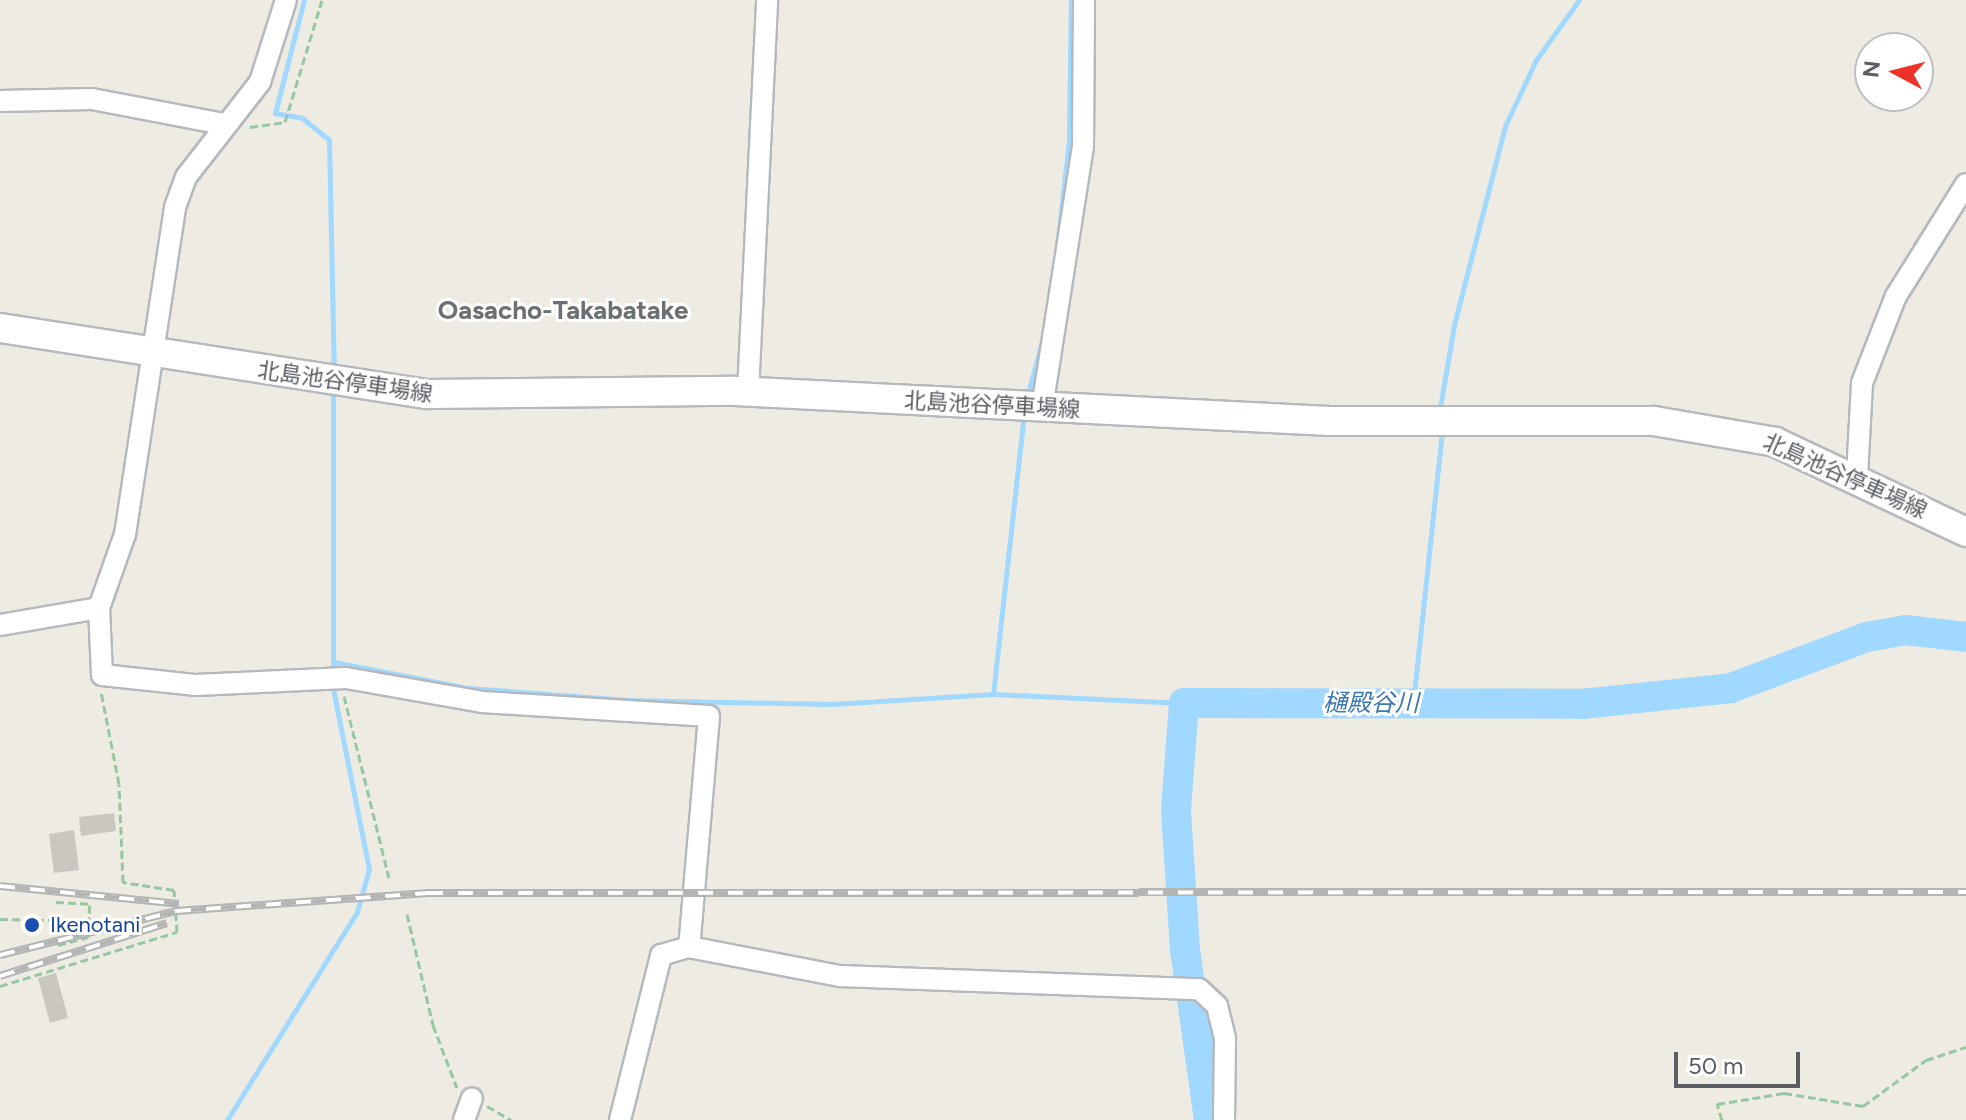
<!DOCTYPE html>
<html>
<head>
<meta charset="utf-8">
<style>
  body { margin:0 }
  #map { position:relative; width:1966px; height:1120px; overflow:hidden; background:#eeebe2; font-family:Figtree,"Noto Sans JP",sans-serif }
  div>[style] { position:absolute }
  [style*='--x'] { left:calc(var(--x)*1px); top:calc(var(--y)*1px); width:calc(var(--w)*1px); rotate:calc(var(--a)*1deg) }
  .stream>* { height:5px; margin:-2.5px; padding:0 2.5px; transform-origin:2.5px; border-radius:2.5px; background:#a0d8ff }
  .river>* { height:30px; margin:-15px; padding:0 15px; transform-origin:15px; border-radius:15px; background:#a0d8ff }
  .building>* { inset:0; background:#cac7c1 }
  .path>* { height:3px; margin-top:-1.5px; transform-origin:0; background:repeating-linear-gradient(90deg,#96c7a3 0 8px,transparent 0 12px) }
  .roads { filter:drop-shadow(2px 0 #b5b8bd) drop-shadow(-2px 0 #b5b8bd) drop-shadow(0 2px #b5b8bd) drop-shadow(0 -2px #b5b8bd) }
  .minor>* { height:20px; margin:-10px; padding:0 10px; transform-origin:10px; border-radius:10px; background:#fff }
  .secondary>* { height:28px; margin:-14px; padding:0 14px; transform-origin:14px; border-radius:14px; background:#fff }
  .rail>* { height:8px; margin-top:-4px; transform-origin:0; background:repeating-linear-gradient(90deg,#fff 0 15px,#b3b4b4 0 30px); box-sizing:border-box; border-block:2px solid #b3b4b4 }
  .path-bridge>* { height:3px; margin-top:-1.5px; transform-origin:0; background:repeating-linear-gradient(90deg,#96c7a3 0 8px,transparent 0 12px) }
  .dots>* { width:22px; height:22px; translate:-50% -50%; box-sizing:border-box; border:4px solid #fff; border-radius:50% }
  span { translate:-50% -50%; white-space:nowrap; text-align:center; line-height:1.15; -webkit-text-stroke:6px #fff; paint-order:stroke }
  .street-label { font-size:22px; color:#5a5e63 }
  .transit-label { font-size:22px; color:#164399 }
  .left { translate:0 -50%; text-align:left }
  .water-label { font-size:24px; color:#3b78b3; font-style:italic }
  .quarter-label { font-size:26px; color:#6b7075; font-weight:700 }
  .north { position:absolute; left:1854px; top:32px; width:80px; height:80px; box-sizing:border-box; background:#fff; border:2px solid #bdbfc1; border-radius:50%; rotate:277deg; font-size:22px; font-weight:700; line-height:32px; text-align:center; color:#5a5e63 }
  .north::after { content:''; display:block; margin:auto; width:28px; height:36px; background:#ed3328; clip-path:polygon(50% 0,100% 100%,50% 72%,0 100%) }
  .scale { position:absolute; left:1674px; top:1052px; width:126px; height:36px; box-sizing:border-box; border:4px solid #5a5e63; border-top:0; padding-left:10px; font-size:24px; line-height:28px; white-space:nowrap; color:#5a5e63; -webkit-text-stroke:6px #fff; paint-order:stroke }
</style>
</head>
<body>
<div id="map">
  <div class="stream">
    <div style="--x:304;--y:0;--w:117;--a:104.4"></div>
    <div style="--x:275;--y:113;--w:27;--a:10"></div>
    <div style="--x:302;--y:118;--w:35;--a:39"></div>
    <div style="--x:329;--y:140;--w:230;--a:88.8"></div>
    <div style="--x:1055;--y:265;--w:126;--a:-83.6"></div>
    <div style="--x:1069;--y:140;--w:140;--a:-89.2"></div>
    <div style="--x:1027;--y:397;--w:65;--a:-74.9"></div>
    <div style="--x:1439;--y:413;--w:89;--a:-80.3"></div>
    <div style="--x:1454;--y:325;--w:205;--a:-75.6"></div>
    <div style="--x:1505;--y:126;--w:73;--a:-64.8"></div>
    <div style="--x:1536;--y:60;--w:74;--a:-54.4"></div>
    <div style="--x:334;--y:662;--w:136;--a:11"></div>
    <div style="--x:468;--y:688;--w:158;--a:4.3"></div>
    <div style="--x:626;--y:700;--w:206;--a:1.1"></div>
    <div style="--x:832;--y:704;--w:161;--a:-3.6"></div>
    <div style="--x:993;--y:694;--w:281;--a:-83.7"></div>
    <div style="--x:333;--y:674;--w:286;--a:-90"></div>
    <div style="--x:993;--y:694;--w:191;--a:2.7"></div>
    <div style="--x:1413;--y:703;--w:274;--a:-83.9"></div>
    <div style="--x:227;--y:1120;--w:245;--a:-58"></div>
    <div style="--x:357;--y:912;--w:45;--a:-74.4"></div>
    <div style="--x:369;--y:869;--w:189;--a:-101.3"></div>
  </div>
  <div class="river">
    <div style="--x:1209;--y:1120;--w:172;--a:-98"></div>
    <div style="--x:1185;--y:950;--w:140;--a:-93.7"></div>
    <div style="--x:1176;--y:810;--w:107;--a:-85.7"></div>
    <div style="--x:1184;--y:703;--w:398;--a:0.1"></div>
    <div style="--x:1582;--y:704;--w:150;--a:-6.1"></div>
    <div style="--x:1731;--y:688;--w:145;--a:-20.6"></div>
    <div style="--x:1867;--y:637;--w:39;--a:-10"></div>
    <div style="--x:1905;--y:630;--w:61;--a:6.5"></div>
  </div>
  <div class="building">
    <div style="clip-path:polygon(114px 813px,116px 831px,81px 836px,79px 817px)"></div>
    <div style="clip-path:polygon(74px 830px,79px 870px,54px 873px,49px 834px)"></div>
    <div style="clip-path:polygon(56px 973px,68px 1018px,50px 1023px,38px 978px)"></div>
  </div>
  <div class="path">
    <div style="--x:250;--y:127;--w:35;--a:-8"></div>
    <div style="--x:285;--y:122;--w:127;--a:-73.1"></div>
    <div style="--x:344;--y:696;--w:187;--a:76.1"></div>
    <div style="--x:56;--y:902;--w:34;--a:3"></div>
    <div style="--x:407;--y:914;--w:114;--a:76.8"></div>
    <div style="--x:433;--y:1025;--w:67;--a:69.1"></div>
    <div style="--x:0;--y:919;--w:93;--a:1.2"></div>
    <div style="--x:58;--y:945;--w:31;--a:-15"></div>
    <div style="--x:0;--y:986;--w:185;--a:-17"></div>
    <div style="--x:177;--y:932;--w:42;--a:-94.1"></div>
    <div style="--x:174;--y:890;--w:52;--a:-171.1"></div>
    <div style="--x:123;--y:882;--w:98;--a:-92.3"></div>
    <div style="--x:119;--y:784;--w:95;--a:-101"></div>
    <div style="--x:487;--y:1106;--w:28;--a:30"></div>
    <div style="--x:1722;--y:1120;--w:17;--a:-107"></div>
    <div style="--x:1717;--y:1104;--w:68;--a:-9.3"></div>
    <div style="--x:1784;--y:1093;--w:80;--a:9.3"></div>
    <div style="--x:1863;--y:1106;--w:78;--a:-36.1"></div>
    <div style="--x:1926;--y:1060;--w:42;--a:-18"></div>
  </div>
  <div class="roads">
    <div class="minor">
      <div style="--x:286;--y:0;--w:86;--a:107.6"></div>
      <div style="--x:260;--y:82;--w:120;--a:127.9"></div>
      <div style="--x:186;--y:177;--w:33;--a:110"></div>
      <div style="--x:175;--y:208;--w:330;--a:98.7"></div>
      <div style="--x:125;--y:534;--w:78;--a:109.4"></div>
      <div style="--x:99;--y:608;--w:67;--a:87.4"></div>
      <div style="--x:102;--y:675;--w:95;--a:6.1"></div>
      <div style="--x:196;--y:685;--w:150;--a:-2.7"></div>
      <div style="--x:346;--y:678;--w:138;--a:10"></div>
      <div style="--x:482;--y:702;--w:227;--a:3.5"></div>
      <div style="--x:709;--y:716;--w:232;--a:94.9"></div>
      <div style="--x:0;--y:101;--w:92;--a:-1.2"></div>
      <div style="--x:92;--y:99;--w:133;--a:10.8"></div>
      <div style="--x:748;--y:392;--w:392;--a:-87.2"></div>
      <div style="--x:1042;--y:408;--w:264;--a:-81.1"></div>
      <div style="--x:1083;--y:147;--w:147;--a:-89.6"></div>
      <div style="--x:1857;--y:476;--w:93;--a:-86.9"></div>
      <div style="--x:1862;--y:383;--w:93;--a:-68.7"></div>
      <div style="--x:1896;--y:296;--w:132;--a:-58"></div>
      <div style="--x:0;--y:625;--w:100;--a:-9.7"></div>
      <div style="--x:464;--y:1120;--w:23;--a:-70"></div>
      <div style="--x:620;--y:1120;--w:170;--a:-76"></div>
      <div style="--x:661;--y:955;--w:29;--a:-16"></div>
      <div style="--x:689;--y:947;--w:154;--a:10.9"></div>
      <div style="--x:840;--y:976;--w:359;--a:2.1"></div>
      <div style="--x:1199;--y:989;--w:25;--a:43"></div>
      <div style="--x:1217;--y:1006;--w:34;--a:76"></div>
      <div style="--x:1225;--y:1039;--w:81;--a:90.7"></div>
    </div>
    <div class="secondary">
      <div style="--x:0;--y:328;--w:431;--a:8.8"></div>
      <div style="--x:426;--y:394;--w:309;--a:-0.6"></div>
      <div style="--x:735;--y:391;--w:595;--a:2.89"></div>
      <div style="--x:1329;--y:421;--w:325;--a:0"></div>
      <div style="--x:1654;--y:421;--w:123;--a:9.8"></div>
      <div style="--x:1775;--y:442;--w:211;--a:25.2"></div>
    </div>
  </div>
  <div class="rail">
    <div style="--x:0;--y:886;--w:180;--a:5.7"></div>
    <div style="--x:0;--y:955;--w:181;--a:-14"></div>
    <div style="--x:176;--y:911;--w:253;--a:-4.1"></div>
    <div style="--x:428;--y:893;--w:1538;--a:-0.04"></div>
    <div style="--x:0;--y:976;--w:175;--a:-17.6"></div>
  </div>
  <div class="path-bridge">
    <div style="--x:88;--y:937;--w:33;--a:-87"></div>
  </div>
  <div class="dots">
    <div style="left:32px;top:925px;background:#1a4fb4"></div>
  </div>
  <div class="street-label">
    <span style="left:345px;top:382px;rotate:8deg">北島池谷停車場線</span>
    <span style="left:992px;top:405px;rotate:3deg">北島池谷停車場線</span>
    <span style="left:1845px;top:476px;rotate:24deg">北島池谷停車場線</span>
  </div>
  <div class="transit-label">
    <span class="left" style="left:50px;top:925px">Ikenotani</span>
  </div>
  <div class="water-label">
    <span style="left:1371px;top:703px">樋殿谷川</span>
  </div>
  <div class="quarter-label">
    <span style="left:563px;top:311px">Oasacho-Takabatake</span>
  </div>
  <div class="north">N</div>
  <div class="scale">50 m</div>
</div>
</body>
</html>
